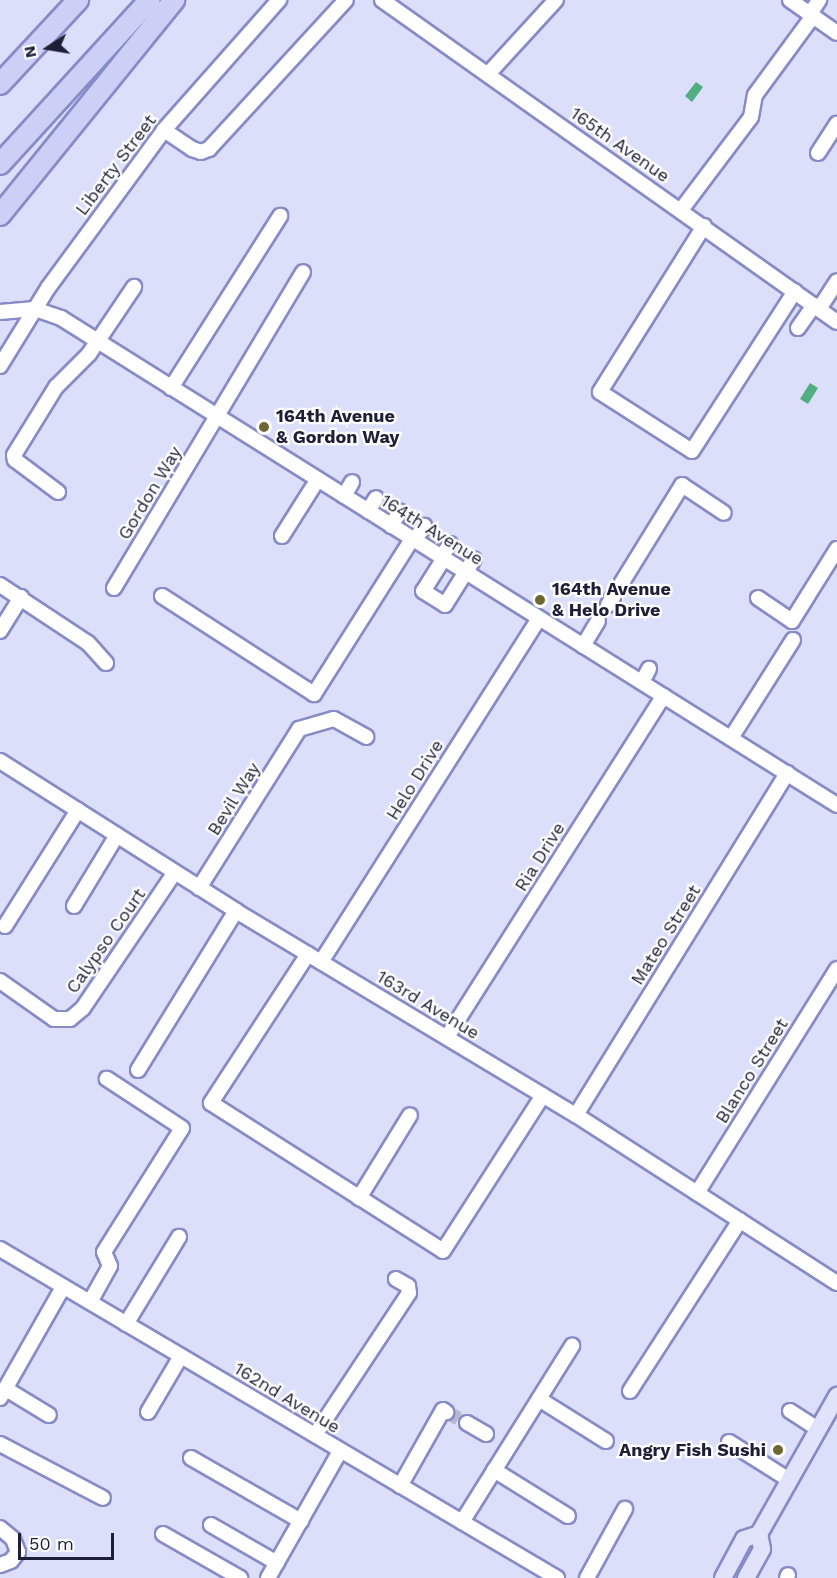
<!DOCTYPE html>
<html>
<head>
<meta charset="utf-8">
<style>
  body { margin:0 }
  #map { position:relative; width:837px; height:1578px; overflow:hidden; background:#dcdff9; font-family:"Work Sans",sans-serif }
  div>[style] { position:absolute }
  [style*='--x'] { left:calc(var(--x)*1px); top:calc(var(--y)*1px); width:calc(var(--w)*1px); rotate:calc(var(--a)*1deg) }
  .water>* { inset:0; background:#51ae82 }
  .minor-tunnel>* { height:14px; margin-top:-7px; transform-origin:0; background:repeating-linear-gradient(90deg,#b6b9d2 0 14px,transparent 0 21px) }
  .roads { filter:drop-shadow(2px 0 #878bc6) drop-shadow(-2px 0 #878bc6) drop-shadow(0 2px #878bc6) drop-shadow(0 -2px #878bc6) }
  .minor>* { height:14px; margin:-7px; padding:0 7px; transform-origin:7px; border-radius:7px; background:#fff }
  .major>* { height:16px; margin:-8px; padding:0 8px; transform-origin:8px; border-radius:8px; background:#e0e3fa }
  .highway>* { height:20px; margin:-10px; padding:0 10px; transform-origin:10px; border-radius:10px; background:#ccd0f6 }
  .dots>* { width:16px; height:16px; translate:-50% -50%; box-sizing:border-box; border:3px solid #fff; border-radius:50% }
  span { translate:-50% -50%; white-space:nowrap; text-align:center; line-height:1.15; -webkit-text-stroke:4.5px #fff; paint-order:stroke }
  .street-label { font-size:18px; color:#1e1f36 }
  .poi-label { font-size:18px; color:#1e1f36; font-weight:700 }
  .left { translate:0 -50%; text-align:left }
  .right { translate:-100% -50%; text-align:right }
  .north { position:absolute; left:18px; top:18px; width:60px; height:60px; -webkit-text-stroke:4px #fff; paint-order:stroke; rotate:258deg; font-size:16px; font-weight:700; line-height:24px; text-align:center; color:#1e1f36 }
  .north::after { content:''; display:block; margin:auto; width:21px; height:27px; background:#1e1f36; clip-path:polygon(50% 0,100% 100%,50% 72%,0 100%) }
  .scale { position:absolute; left:18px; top:1533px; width:96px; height:27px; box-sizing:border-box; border:3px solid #1e1f36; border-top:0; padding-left:8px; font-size:18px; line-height:21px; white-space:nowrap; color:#1e1f36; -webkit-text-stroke:4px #fff; paint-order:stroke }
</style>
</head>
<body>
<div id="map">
  <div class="water">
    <div style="clip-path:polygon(696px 82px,703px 87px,692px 102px,685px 96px)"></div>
    <div style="clip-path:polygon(810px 383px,818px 388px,808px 404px,800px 399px)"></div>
  </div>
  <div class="minor-tunnel">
    <div style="--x:446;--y:1412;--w:24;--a:28"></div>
  </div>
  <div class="roads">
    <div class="minor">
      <div style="--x:382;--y:0;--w:557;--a:35.29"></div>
      <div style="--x:790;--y:0;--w:57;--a:35.1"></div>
      <div style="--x:810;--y:14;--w:17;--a:-57"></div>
      <div style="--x:489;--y:73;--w:99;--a:-47.5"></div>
      <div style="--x:164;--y:130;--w:34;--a:34"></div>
      <div style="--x:192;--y:149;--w:9;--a:18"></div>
      <div style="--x:201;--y:152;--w:9;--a:-21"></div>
      <div style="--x:209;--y:149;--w:202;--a:-47.4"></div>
      <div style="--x:818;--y:153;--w:35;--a:-57"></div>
      <div style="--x:681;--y:210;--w:116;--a:-53"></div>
      <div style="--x:751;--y:117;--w:22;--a:-80"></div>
      <div style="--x:755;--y:95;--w:98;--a:-53.7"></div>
      <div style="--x:704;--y:226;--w:196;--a:122.1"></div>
      <div style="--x:600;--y:392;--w:109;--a:32.7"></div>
      <div style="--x:692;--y:451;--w:190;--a:-57.2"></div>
      <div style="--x:819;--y:309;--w:33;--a:-57"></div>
      <div style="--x:0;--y:312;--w:35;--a:-5"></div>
      <div style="--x:35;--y:309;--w:28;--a:19"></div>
      <div style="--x:61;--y:318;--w:916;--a:32.11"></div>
      <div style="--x:798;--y:328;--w:28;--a:-55"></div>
      <div style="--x:0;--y:366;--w:92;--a:-58.4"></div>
      <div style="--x:48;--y:288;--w:196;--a:-53.7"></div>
      <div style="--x:164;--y:130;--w:174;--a:-48.5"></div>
      <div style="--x:171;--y:388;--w:204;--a:-57.6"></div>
      <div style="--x:58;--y:492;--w:54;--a:-143.3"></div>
      <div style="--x:15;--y:460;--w:5;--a:-101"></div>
      <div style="--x:14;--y:455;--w:80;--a:-58.3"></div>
      <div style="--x:56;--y:387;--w:47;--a:-45"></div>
      <div style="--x:89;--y:354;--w:81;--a:-56.1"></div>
      <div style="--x:344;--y:496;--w:16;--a:-60"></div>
      <div style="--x:368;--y:511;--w:15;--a:-58"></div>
      <div style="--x:391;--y:526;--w:17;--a:-59"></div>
      <div style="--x:282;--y:536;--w:67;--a:-57.7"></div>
      <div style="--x:415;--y:540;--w:17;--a:-57"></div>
      <div style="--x:441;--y:557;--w:16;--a:-55"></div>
      <div style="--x:444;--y:558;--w:39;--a:122"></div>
      <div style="--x:423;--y:591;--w:26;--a:32"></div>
      <div style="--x:445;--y:605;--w:54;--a:-57.8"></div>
      <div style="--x:0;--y:585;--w:105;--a:33.4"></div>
      <div style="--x:88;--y:643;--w:27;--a:48"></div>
      <div style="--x:114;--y:588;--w:368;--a:-59.1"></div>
      <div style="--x:162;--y:596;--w:181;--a:32.8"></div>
      <div style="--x:314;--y:694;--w:183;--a:-57.7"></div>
      <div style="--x:758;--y:598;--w:41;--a:34.1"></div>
      <div style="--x:792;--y:621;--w:85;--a:-58"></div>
      <div style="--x:608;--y:605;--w:141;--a:-58.3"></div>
      <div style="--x:682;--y:485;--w:50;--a:33.7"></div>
      <div style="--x:0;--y:631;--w:40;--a:-58"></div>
      <div style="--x:583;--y:646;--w:29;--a:-59"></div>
      <div style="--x:642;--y:682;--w:15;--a:-62"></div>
      <div style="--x:731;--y:738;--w:116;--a:-57.7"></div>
      <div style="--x:0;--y:761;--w:280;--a:32.4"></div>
      <div style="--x:236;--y:911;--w:397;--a:31"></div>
      <div style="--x:576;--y:1115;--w:310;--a:32.8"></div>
      <div style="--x:199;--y:888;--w:188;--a:-57.8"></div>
      <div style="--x:299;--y:729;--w:36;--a:-16"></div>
      <div style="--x:334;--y:719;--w:37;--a:29"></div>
      <div style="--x:74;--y:906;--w:83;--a:-58.8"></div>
      <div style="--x:5;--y:926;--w:137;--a:-57.8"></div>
      <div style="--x:308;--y:954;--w:178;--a:123.1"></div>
      <div style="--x:211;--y:1103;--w:275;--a:32.5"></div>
      <div style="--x:443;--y:1251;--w:185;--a:-57.3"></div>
      <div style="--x:321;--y:962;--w:407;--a:-57.6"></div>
      <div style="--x:0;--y:981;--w:66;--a:35.1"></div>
      <div style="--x:54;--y:1019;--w:16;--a:0"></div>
      <div style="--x:70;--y:1019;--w:17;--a:-40"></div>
      <div style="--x:83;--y:1008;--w:164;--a:-55.9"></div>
      <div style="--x:447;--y:1037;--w:404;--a:-57.6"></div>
      <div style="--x:138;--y:1070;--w:187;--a:-58.4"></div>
      <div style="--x:576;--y:1115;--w:402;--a:-58.3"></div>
      <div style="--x:697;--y:1193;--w:264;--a:-58"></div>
      <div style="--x:359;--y:1198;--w:97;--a:-58.4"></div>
      <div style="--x:0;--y:1249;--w:647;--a:30.57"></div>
      <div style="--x:90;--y:1302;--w:41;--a:-60.9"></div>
      <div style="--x:110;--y:1266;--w:15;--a:-113"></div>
      <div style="--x:104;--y:1252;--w:146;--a:-57.8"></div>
      <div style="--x:182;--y:1128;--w:90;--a:-146.8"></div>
      <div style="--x:126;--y:1324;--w:102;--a:-58.7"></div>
      <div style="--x:6;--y:1389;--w:50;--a:31.2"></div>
      <div style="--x:630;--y:1391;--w:203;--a:-57.2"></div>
      <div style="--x:0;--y:1398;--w:128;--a:-60.4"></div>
      <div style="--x:539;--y:1399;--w:79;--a:32.1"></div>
      <div style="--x:790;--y:1411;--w:33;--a:33"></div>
      <div style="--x:148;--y:1412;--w:65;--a:-59.5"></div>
      <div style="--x:467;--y:1423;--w:22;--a:30"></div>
      <div style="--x:315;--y:1435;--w:170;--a:-56.5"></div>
      <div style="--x:409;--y:1293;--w:7;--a:-98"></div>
      <div style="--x:408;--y:1286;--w:14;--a:-150"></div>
      <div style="--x:729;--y:1442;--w:71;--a:32.3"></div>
      <div style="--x:0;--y:1444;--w:116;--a:27.7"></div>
      <div style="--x:191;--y:1458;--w:127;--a:29.8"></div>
      <div style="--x:494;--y:1470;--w:87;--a:31.9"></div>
      <div style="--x:400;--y:1486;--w:87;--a:-60.5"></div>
      <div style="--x:443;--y:1410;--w:4;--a:34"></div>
      <div style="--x:462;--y:1522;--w:208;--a:-58"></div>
      <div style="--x:211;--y:1525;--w:76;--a:29.9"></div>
      <div style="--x:0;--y:1528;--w:17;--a:40"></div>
      <div style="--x:13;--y:1539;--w:14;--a:69"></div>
      <div style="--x:18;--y:1552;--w:11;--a:128"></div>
      <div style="--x:11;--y:1561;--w:12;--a:160"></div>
      <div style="--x:163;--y:1534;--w:89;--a:29.7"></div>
      <div style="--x:268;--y:1578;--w:146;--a:-60.4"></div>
      <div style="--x:587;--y:1578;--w:79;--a:-61.2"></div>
      <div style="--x:787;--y:1578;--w:3;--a:-72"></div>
    </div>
    <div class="major">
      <div style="--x:723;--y:1578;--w:44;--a:-61.7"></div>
      <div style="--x:744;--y:1539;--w:16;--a:-18"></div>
      <div style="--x:759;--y:1534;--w:159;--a:-60.5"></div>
      <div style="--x:746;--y:1578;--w:33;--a:-61"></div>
      <div style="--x:762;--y:1549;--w:15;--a:-101"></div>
    </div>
    <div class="highway">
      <div style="--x:0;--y:84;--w:115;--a:-47.1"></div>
      <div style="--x:0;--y:164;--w:222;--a:-47.6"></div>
      <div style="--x:0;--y:215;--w:277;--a:-51"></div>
    </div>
  </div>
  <div class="dots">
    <div style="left:264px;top:427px;background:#6e6633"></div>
    <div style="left:540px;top:600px;background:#6e6633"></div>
    <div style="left:778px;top:1450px;background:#6e6633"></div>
  </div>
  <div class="street-label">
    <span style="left:620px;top:145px;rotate:35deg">165th Avenue</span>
    <span style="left:116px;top:165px;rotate:-53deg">Liberty Street</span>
    <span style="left:150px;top:493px;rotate:-59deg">Gordon Way</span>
    <span style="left:432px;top:530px;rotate:32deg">164th Avenue</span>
    <span style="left:415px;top:780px;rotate:-58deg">Helo Drive</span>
    <span style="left:234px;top:799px;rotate:-58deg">Bevil Way</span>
    <span style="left:540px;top:857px;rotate:-58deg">Ria Drive</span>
    <span style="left:666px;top:935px;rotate:-58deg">Mateo Street</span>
    <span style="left:106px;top:941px;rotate:-55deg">Calypso Court</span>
    <span style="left:428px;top:1005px;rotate:31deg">163rd Avenue</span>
    <span style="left:752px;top:1071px;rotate:-58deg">Blanco Street</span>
    <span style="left:287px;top:1398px;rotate:31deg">162nd Avenue</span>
  </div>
  <div class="poi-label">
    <span class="left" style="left:276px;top:427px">164th Avenue<br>&amp; Gordon Way</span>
    <span class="left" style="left:552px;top:600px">164th Avenue<br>&amp; Helo Drive</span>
    <span class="right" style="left:766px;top:1450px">Angry Fish Sushi</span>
  </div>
  <div class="north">N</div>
  <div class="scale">50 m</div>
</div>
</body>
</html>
